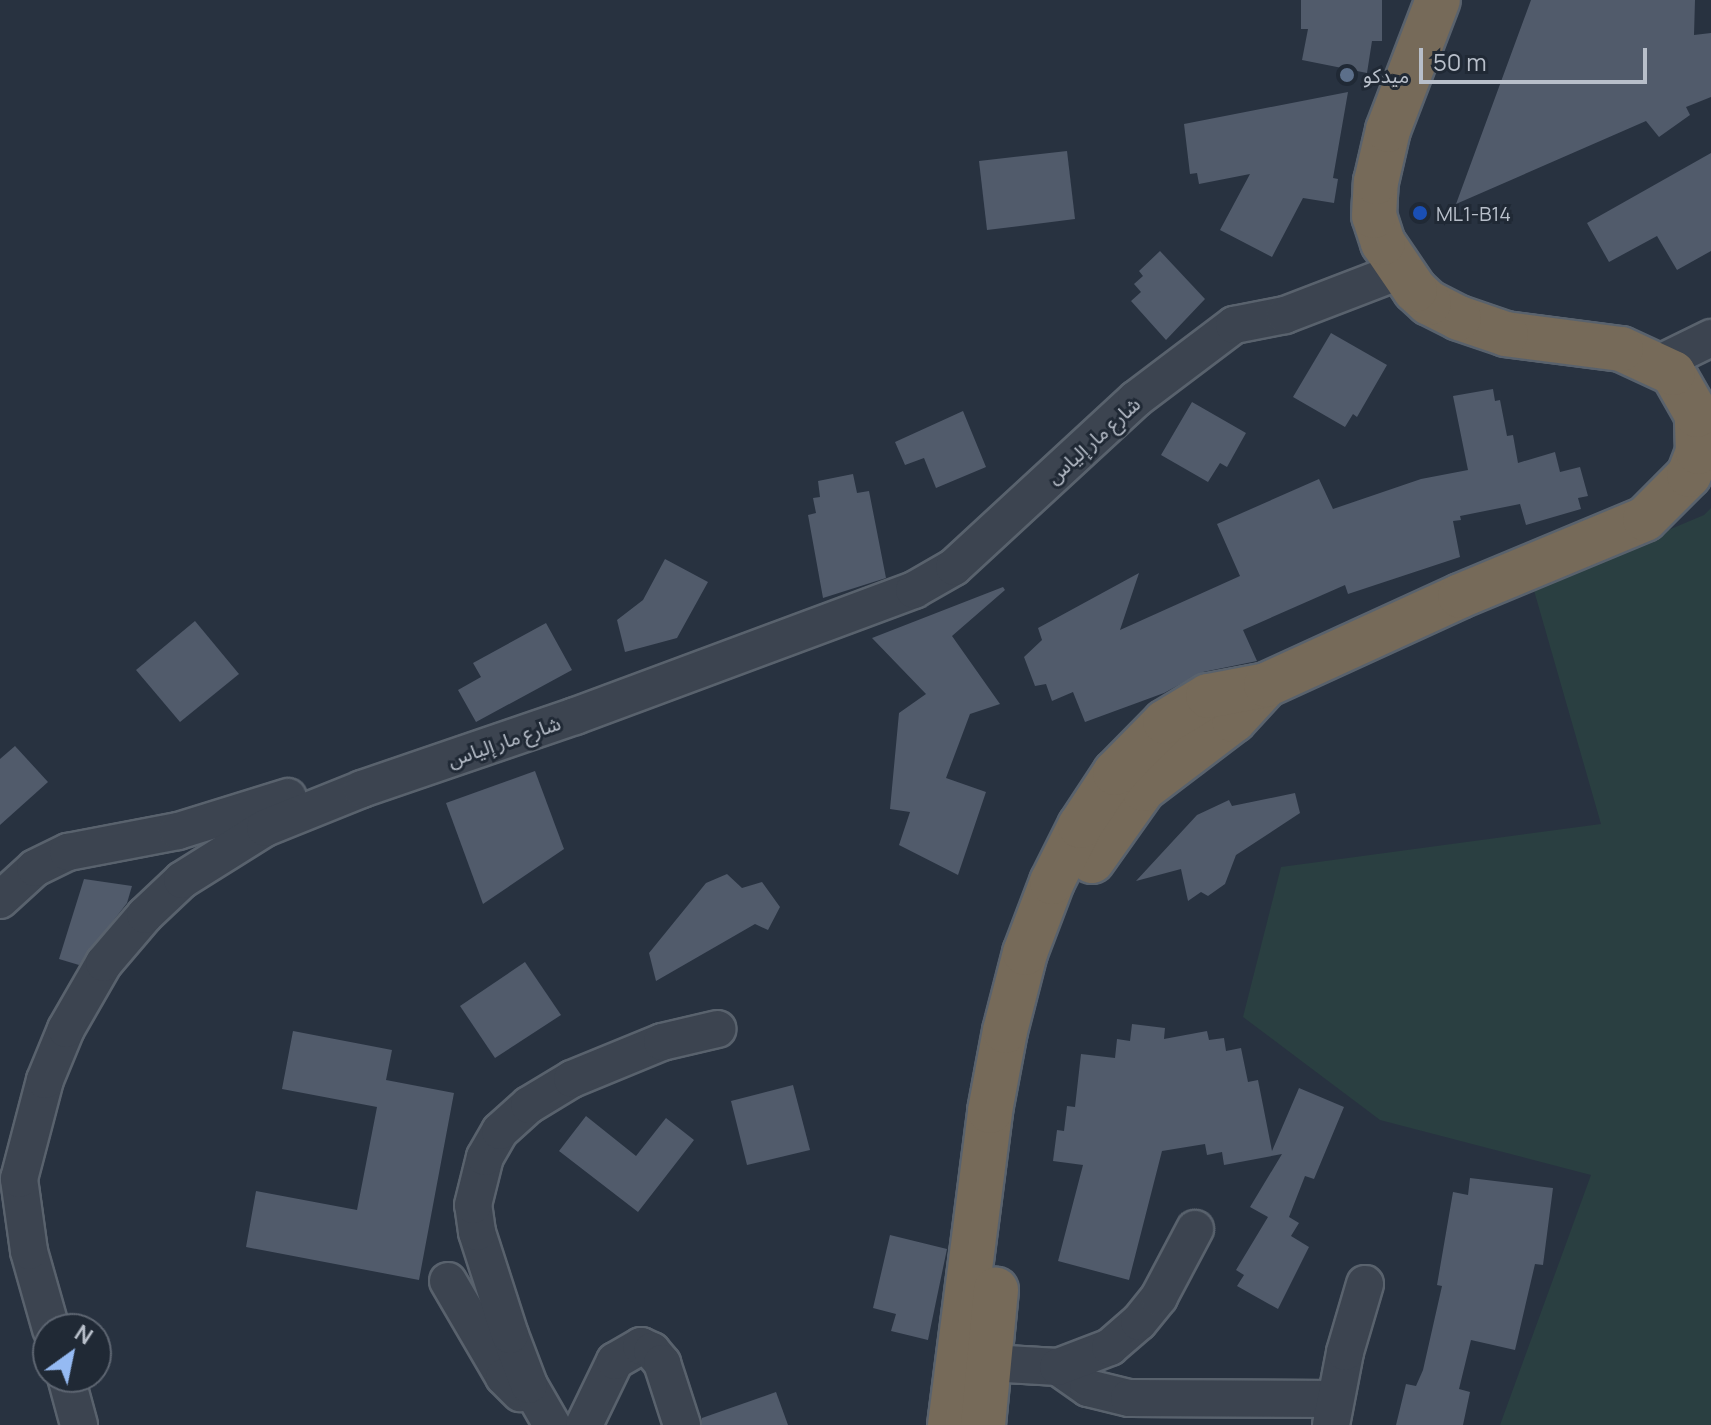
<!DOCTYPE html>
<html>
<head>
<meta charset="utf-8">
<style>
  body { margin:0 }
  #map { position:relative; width:1711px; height:1425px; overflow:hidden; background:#283240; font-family:Manrope,"Noto Sans Arabic",sans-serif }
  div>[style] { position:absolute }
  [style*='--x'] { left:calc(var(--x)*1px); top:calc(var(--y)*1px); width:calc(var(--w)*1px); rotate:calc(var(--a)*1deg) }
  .green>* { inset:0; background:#2a3f41 }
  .building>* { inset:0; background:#515b6b }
  .roads { filter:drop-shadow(2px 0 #59626d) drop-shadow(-2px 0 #59626d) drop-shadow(0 2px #59626d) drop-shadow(0 -2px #59626d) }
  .street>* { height:36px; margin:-18px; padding:0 18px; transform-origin:18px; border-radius:18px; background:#3c4450 }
  .highway>* { height:44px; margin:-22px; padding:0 22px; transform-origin:22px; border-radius:22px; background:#766a59 }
  .dots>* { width:22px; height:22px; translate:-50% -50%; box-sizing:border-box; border:4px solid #202935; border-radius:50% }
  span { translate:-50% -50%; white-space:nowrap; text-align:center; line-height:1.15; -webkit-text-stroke:6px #202935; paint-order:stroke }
  .poi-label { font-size:20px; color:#b8bfca }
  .left { translate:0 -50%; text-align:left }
  .street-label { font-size:20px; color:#b8bfca }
  .north { position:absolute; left:32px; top:1313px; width:80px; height:80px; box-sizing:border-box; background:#202935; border:2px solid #5d6571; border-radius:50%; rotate:33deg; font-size:22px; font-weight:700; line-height:32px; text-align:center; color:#b8bfca }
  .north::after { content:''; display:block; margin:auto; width:28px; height:36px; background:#95baf3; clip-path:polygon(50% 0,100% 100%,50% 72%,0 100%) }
  .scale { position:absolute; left:1419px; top:48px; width:228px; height:36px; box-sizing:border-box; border:4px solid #b8bfca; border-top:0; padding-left:10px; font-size:24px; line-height:28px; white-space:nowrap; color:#b8bfca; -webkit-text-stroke:6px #202935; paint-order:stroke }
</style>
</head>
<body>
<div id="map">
  <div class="green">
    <div style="clip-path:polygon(1711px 508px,1711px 1425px,1500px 1425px,1591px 1175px,1380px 1120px,1243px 1017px,1281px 867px,1601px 824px,1533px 587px,1704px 515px)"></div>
  </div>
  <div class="building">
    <div style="clip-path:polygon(1301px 0,1382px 0,1382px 41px,1372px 41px,1367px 73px,1302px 60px,1308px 29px,1301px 29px)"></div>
    <div style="clip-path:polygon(1531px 0,1695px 0,1694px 35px,1711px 33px,1711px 97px,1686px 107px,1690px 115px,1659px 137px,1646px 121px,1456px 204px)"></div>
    <div style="clip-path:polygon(1348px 92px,1333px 178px,1338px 179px,1334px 203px,1303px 198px,1272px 257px,1220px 230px,1250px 174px,1199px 184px,1197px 173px,1190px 174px,1184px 124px)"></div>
    <div style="clip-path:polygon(1067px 151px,1075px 219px,987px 230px,979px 161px)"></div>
    <div style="clip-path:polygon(1711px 153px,1711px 251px,1677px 270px,1657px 236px,1609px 262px,1587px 223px)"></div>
    <div style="clip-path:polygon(1160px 251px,1205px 299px,1166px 340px,1131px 301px,1141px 292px,1134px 284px,1143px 276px,1139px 271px)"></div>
    <div style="clip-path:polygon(1331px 333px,1387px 365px,1357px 417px,1353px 414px,1345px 427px,1293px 397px)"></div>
    <div style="clip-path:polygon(1493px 389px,1495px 401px,1500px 400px,1507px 436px,1513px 435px,1518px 463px,1555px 452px,1560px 472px,1580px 467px,1588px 496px,1578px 498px,1581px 509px,1526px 525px,1520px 504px,1460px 516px,1461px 520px,1453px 521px,1460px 557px,1348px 594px,1345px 585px,1243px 630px,1257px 661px,1203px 672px,1164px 693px,1085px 722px,1073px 692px,1052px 701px,1046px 684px,1035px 686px,1024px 657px,1042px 640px,1038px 628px,1139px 573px,1120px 630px,1240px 576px,1217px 524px,1319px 479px,1333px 509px,1421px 479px,1468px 470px,1453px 396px)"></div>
    <div style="clip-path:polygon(1192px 402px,1246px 433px,1227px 467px,1220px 463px,1208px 482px,1161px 455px)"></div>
    <div style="clip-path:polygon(963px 411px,986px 467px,936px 488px,924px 458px,905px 465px,895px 442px)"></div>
    <div style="clip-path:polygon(853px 474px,857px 493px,869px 491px,886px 578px,823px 598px,808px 515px,816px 513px,813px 498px,820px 497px,818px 481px)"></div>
    <div style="clip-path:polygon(665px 559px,708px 582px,677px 638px,625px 652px,617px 620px,643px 600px)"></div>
    <div style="clip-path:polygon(1003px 587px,1005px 590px,952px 636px,1000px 704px,970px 714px,946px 778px,986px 792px,958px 875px,899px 845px,910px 812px,890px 809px,899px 713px,926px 694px,872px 638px)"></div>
    <div style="clip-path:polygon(195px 621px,239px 674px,180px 722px,136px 670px)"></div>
    <div style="clip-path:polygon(546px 623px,572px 670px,476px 722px,458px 690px,481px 677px,473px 663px)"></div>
    <div style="clip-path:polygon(15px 746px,48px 782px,0 825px,0 759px)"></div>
    <div style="clip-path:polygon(535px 771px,564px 849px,483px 904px,446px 803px)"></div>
    <div style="clip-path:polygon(1295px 793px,1300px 813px,1236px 855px,1225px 884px,1208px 896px,1201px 892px,1188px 901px,1181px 869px,1136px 881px,1197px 815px,1229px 800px,1232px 806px)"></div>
    <div style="clip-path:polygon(727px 874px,742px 888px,762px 882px,780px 907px,768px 930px,755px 924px,656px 981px,649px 953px,706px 883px)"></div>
    <div style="clip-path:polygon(84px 879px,132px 886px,127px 903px,79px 965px,59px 959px)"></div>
    <div style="clip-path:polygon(525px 962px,561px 1015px,495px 1058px,460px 1006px)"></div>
    <div style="clip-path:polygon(1132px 1024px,1165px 1028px,1164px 1039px,1207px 1031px,1209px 1040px,1224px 1038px,1226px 1051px,1241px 1048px,1248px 1082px,1258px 1080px,1272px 1151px,1299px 1088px,1344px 1107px,1314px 1179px,1305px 1176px,1289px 1217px,1299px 1223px,1291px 1236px,1309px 1247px,1278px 1309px,1237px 1286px,1244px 1275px,1236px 1270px,1268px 1217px,1250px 1207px,1282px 1154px,1224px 1165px,1222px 1152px,1207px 1155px,1205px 1144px,1162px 1151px,1129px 1280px,1058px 1261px,1083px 1165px,1053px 1161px,1057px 1130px,1064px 1131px,1067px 1106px,1075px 1107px,1081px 1054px,1115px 1058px,1117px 1039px,1130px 1041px)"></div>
    <div style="clip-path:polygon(293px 1031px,392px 1050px,386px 1080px,454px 1093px,419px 1280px,246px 1247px,256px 1191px,357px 1210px,377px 1107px,282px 1089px)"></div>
    <div style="clip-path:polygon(793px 1085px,810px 1150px,747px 1165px,731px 1101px)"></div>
    <div style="clip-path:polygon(586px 1116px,636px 1156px,666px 1118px,694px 1140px,638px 1212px,559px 1151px)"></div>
    <div style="clip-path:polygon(1470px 1178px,1553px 1188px,1543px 1265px,1535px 1264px,1515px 1350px,1471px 1340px,1459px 1389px,1470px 1392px,1463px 1425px,1396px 1425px,1406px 1384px,1416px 1386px,1423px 1370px,1442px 1286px,1437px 1285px,1453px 1192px,1468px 1195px)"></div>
    <div style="clip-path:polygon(890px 1235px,947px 1249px,928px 1340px,891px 1331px,896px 1314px,873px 1308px)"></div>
    <div style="clip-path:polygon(776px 1392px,788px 1425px,702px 1425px,702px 1418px)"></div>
  </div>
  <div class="roads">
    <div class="street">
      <div style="--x:1658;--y:364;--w:59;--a:-26.1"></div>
      <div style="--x:0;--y:900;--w:47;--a:-42.4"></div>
      <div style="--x:35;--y:868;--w:37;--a:-26"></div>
      <div style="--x:68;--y:852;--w:112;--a:-10.8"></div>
      <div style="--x:178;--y:831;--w:115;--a:-17.2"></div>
      <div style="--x:448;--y:1281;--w:111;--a:59.7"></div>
      <div style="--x:504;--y:1377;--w:23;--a:45"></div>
      <div style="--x:51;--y:1329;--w:81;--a:-105.8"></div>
      <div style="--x:29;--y:1251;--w:73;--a:-97.9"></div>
      <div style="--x:19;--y:1179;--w:102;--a:-75.3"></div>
      <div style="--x:45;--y:1080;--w:55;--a:-67.6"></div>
      <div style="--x:66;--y:1029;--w:76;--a:-60.1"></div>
      <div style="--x:104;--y:963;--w:63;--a:-49.5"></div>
      <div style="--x:145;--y:915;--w:51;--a:-43.4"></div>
      <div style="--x:182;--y:880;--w:98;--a:-32.1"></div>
      <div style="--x:265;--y:828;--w:105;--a:-21.9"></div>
      <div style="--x:362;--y:789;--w:225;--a:-18.9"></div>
      <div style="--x:575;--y:716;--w:362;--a:-20.4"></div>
      <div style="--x:914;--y:590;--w:46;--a:-29.9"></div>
      <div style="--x:954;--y:567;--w:248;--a:-42.7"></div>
      <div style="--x:1136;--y:399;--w:123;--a:-37.1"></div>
      <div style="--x:1234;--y:325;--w:52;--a:-11.1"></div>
      <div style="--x:1285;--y:315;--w:125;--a:-21"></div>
      <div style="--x:989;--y:1363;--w:69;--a:3.3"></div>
      <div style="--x:1058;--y:1367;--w:37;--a:35"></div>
      <div style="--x:1088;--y:1388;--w:42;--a:13.7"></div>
      <div style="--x:1129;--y:1398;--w:206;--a:0.3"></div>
      <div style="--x:1058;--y:1367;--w:56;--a:-21"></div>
      <div style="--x:1110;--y:1347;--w:38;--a:-41"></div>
      <div style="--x:1139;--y:1322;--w:32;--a:-51"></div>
      <div style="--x:1159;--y:1297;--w:77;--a:-62.1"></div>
      <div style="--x:66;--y:1377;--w:50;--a:74.8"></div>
      <div style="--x:552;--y:1425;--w:46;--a:-119.9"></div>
      <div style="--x:529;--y:1385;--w:53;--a:-110.8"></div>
      <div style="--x:510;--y:1335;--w:108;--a:-107.8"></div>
      <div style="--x:477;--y:1232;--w:27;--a:-98"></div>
      <div style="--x:473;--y:1205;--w:49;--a:-76"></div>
      <div style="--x:485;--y:1157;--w:30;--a:-60"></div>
      <div style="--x:500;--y:1131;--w:39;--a:-42"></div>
      <div style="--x:529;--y:1105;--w:50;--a:-31.2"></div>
      <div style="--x:572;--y:1079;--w:97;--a:-22.3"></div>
      <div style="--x:662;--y:1042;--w:57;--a:-13.1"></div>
      <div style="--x:584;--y:1425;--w:71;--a:-64.2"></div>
      <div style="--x:615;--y:1361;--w:30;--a:-30"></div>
      <div style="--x:641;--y:1346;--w:12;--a:24"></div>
      <div style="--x:652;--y:1351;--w:16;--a:50"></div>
      <div style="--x:662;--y:1363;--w:65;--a:72.1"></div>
      <div style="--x:1331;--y:1425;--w:74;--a:-79.1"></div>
      <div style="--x:1345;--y:1352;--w:71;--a:-73.6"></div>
    </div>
    <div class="highway">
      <div style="--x:1092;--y:861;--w:88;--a:-54.7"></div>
      <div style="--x:1143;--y:789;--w:114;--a:-37.2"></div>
      <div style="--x:1234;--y:720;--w:47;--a:-47.6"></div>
      <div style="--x:950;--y:1425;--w:317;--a:-82.7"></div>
      <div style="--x:990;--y:1111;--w:81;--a:-79.4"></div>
      <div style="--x:1005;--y:1031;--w:81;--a:-75.6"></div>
      <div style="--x:1025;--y:953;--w:76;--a:-69.2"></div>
      <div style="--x:1052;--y:882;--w:63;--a:-63.4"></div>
      <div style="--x:1080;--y:826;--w:64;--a:-56.6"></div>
      <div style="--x:1115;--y:773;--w:71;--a:-45.6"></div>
      <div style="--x:1165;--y:722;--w:50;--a:-31.2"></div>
      <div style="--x:1208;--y:696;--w:59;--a:-10.7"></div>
      <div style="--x:1266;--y:685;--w:213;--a:-24.6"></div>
      <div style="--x:1460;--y:596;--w:200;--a:-22.6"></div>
      <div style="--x:1645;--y:519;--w:62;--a:-45"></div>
      <div style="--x:1689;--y:475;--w:25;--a:-69"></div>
      <div style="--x:1698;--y:452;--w:37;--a:-92"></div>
      <div style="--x:1697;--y:415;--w:48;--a:-119.7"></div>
      <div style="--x:1673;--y:373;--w:57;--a:-155.2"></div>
      <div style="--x:1621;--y:349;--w:116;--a:-172.6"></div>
      <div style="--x:1506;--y:334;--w:50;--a:-161.2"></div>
      <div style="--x:1459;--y:318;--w:34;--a:-153"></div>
      <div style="--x:1429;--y:303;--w:19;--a:-137"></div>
      <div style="--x:1415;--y:290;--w:57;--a:-124.2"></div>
      <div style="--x:1383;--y:243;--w:28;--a:-108"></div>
      <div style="--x:1374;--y:216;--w:34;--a:-87"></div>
      <div style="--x:1376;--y:182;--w:53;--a:-77"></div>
      <div style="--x:1388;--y:130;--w:139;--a:-69"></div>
      <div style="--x:983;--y:1425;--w:136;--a:-84.5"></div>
    </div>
  </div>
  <div class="dots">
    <div style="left:1347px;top:75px;background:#5c6f8a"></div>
    <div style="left:1420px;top:213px;background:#1a4fb4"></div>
  </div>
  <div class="poi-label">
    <span class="left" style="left:1363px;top:75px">ميدكو</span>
    <span class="left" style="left:1436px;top:213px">ML1-B14</span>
  </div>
  <div class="street-label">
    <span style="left:1093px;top:440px;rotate:-42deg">شارع مار إلياس</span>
    <span style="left:504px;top:741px;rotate:-19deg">شارع مار إلياس</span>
  </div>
  <div class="north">N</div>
  <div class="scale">50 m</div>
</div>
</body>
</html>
